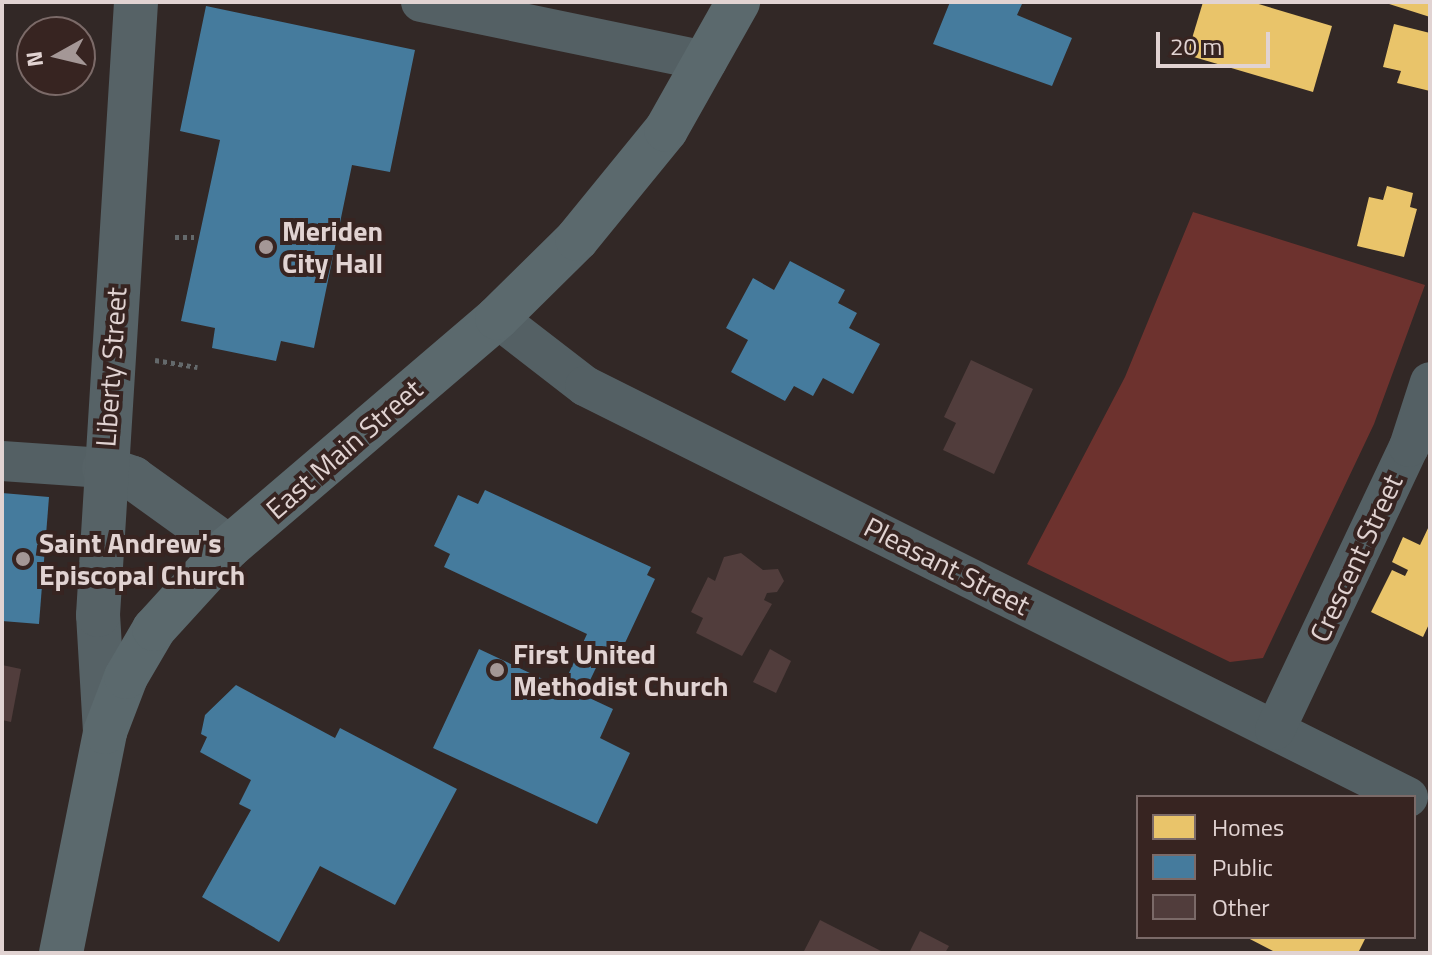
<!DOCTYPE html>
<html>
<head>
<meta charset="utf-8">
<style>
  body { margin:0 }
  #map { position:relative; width:1432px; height:955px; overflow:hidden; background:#322826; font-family:"Titillium Web",sans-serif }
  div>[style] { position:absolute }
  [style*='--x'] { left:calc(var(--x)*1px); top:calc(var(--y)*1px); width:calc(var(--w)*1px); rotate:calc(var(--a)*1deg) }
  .green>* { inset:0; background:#6d322e }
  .homes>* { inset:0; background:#e9c46a }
  .public>* { inset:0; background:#457b9d }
  .building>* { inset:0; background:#513d3c }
  .path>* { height:5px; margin-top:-2.5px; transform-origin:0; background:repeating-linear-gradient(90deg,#64696b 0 4px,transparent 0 8px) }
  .street>* { height:40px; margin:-20px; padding:0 20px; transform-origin:20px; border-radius:20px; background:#546064 }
  .secondary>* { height:44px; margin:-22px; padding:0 22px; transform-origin:22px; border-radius:22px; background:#566266 }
  .primary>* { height:44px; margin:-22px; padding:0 22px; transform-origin:22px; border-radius:22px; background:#5b696d }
  .dots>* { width:22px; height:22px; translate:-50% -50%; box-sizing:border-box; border:4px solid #372421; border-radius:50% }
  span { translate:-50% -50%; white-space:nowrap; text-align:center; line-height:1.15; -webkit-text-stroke:8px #372421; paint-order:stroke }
  .poi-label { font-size:28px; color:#e1d3d2; font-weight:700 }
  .left { translate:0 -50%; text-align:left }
  .street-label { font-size:28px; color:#e1d3d2 }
  .frame { position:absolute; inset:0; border:4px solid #e1d3d2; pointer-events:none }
  .legend { position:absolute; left:1136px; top:795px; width:280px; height:144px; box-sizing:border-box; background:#372421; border:2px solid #7b6a68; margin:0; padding:10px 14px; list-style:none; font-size:24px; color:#e1d3d2 }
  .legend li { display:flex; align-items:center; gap:16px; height:40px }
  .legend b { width:40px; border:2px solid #7b6a68 }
  .north { position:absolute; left:16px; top:16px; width:80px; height:80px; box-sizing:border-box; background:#372421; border:2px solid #7b6a68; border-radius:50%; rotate:262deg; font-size:22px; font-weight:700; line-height:32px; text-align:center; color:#e1d3d2 }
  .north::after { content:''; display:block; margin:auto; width:28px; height:36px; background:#a49796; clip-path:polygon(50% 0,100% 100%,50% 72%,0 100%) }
  .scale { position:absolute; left:1156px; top:32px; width:114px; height:36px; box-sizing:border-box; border:4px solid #e1d3d2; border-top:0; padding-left:10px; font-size:24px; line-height:28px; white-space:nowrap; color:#e1d3d2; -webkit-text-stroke:6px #372421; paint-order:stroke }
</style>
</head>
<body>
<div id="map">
  <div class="green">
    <div style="clip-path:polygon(1193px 212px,1425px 285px,1374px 424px,1263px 658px,1230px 662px,1027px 564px,1125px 377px)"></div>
  </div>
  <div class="homes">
    <div style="clip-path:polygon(1203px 2px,1252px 2px,1332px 26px,1313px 92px,1187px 55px)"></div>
    <div style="clip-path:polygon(1386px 2px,1430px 2px,1430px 17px,1386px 3px)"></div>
    <div style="clip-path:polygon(1394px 24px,1430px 33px,1430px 91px,1397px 83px,1401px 71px,1383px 67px)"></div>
    <div style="clip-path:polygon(1387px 186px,1413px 193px,1410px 207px,1417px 209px,1404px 257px,1357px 246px,1369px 197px,1383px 200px)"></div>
    <div style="clip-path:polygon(1430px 524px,1430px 622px,1423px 637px,1371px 612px,1392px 570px,1405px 576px,1408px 570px,1392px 562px,1403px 537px,1420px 545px)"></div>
    <div style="clip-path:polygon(1246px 937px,1366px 937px,1358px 953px,1277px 953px)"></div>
  </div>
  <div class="public">
    <div style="clip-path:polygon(950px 2px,1018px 2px,1022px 4px,1017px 15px,1072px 38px,1052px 86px,933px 44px)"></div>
    <div style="clip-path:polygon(206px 6px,415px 50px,390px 172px,352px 165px,314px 348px,281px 341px,276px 361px,212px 348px,215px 328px,181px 321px,220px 140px,180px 131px)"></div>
    <div style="clip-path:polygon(790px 261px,845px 290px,838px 303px,857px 313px,849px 328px,880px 344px,853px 394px,823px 378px,813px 396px,794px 386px,785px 401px,731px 372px,748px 340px,726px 328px,753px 278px,774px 290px)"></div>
    <div style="clip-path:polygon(485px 490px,651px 567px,647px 575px,655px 579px,624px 645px,619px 643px,614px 653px,605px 649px,583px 695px,613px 709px,600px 738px,630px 753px,597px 824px,433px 748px,479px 649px,562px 688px,587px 634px,444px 567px,450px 554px,434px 546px,458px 495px,478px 504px)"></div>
    <div style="clip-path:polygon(2px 493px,49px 497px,39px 624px,2px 621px)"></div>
    <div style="clip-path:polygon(236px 685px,335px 738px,340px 728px,457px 789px,395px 905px,320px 866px,279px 942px,202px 897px,251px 810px,239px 804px,251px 780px,200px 752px,207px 737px,201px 734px,205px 715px)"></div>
  </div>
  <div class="building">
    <div style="clip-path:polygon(971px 360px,1033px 389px,994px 474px,943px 450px,956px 423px,944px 417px)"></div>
    <div style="clip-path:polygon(741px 553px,763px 570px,778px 569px,784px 581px,777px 592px,767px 593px,764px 600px,772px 604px,742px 656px,696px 633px,703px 618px,691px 612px,708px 577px,715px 581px,724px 557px)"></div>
    <div style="clip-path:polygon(770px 649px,791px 661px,776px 693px,753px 682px)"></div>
    <div style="clip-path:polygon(2px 665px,21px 669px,11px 722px,2px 720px)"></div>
    <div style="clip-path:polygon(820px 920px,885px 953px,803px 953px)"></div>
    <div style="clip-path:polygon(920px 931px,949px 946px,945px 953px,909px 953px)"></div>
  </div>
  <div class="path">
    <div style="--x:175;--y:237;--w:19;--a:0"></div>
    <div style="--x:155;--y:360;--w:43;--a:9.5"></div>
  </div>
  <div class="street">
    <div style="--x:421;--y:2;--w:292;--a:11.7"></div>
    <div style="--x:497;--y:318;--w:111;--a:37.7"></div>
    <div style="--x:585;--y:386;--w:920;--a:26.54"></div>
    <div style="--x:2;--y:461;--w:102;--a:3.9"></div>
    <div style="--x:1275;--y:730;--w:313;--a:-64.7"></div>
    <div style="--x:1409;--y:447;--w:68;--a:-72.1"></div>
  </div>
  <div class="secondary">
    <div style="--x:104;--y:468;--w:31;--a:19"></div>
    <div style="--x:133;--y:478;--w:118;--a:35.7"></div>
    <div style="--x:105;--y:732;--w:117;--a:-93.4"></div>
    <div style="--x:98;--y:615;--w:614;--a:-86.45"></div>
  </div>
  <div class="primary">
    <div style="--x:61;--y:953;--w:225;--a:-78.7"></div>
    <div style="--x:105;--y:732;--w:59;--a:-69.1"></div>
    <div style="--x:126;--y:677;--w:56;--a:-59.7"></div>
    <div style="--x:154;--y:629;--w:111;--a:-47.6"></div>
    <div style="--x:229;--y:547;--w:353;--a:-40.5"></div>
    <div style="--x:497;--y:318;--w:112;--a:-44.6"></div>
    <div style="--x:577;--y:239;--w:141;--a:-50.8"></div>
    <div style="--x:666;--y:130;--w:147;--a:-60.6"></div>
  </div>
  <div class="dots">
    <div style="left:266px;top:247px;background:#a49796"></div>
    <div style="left:23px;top:559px;background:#a49796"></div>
    <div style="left:497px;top:670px;background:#a49796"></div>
  </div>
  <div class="poi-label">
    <span class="left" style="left:282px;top:247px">Meriden<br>City Hall</span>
    <span class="left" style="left:39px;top:559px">Saint Andrew's<br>Episcopal Church</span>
    <span class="left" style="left:513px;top:670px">First United<br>Methodist Church</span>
  </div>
  <div class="street-label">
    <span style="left:111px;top:367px;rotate:-86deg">Liberty Street</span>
    <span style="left:344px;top:449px;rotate:-41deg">East Main Street</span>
    <span style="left:1356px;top:558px;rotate:-65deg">Crescent Street</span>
    <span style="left:947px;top:566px;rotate:27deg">Pleasant Street</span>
  </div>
  <div class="frame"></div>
  <ul class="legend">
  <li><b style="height:22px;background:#e9c46a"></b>Homes</li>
  <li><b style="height:22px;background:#457b9d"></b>Public</li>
  <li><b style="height:22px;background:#513d3c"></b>Other</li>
  </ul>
  <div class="north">N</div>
  <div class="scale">20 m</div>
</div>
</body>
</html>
